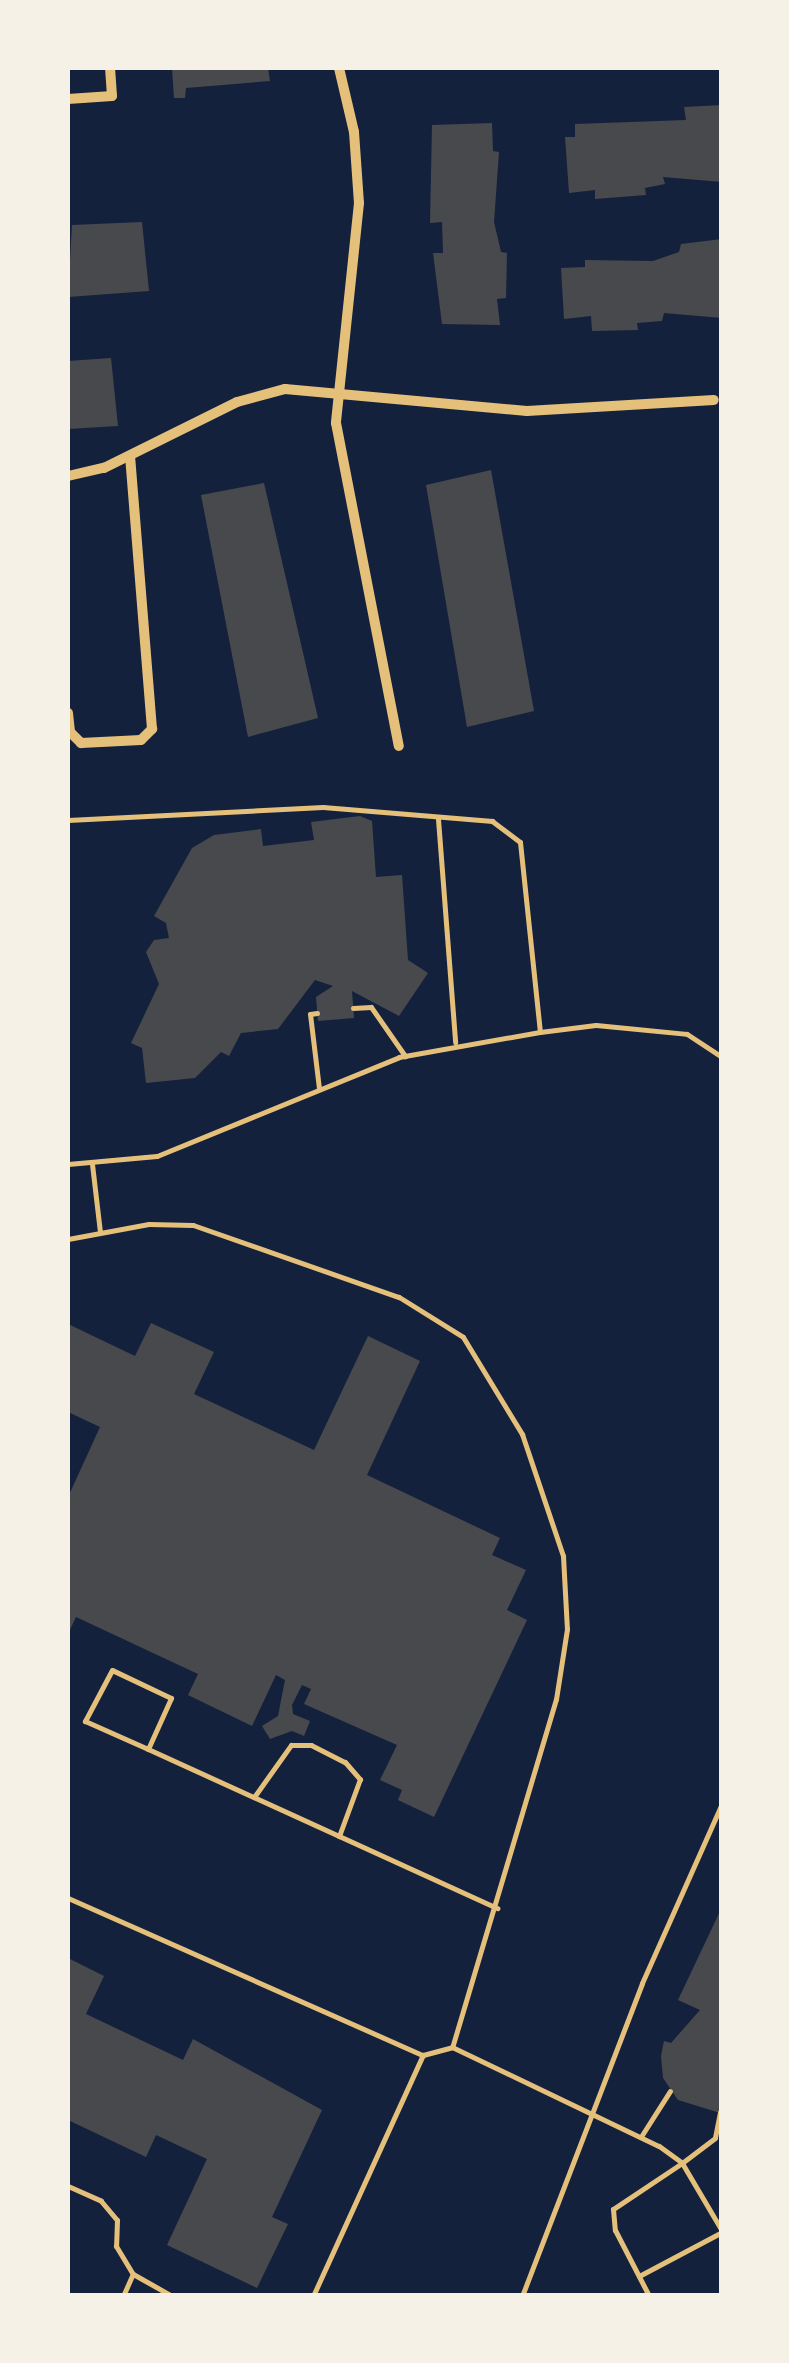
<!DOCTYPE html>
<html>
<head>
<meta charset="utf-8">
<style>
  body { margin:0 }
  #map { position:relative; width:789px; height:2363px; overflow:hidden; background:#14213d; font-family:Quicksand,sans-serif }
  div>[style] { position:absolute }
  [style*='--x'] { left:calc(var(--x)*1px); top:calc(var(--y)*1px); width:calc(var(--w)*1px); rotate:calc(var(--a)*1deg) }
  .building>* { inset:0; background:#48494c }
  .service>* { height:5px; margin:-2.5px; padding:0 2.5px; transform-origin:2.5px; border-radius:2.5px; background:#e5c07b }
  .minor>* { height:10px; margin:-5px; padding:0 5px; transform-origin:5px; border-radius:5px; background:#e5c07b }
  span { translate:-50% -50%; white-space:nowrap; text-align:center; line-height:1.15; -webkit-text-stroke:10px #f6f1e7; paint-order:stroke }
  .frame { position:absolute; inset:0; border:70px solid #f6f1e7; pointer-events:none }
</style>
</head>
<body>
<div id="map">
  <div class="building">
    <div style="clip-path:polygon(172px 68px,268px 68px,270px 81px,186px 88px,185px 98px,174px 98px)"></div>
    <div style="clip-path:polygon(722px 105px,722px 182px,663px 177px,665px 184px,645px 188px,646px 195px,595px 199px,595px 190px,569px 193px,565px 137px,575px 137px,575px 124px,686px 120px,684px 107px)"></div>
    <div style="clip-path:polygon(492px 123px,493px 151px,499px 152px,494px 222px,501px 252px,507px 253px,506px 298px,497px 299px,500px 325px,442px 324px,433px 253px,443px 253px,442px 222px,430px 223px,432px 125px)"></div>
    <div style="clip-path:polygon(142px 222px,149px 291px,68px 297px,72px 225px)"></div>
    <div style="clip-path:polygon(722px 239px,722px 318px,664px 313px,662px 321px,637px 323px,638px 330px,592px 331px,591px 316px,564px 319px,561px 268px,585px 267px,585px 260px,653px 261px,679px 252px,681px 244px)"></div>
    <div style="clip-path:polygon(111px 358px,118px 426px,68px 429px,68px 361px)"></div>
    <div style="clip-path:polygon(491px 470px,534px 711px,467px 727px,426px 485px)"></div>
    <div style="clip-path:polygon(264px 483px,318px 718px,248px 737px,201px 495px)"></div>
    <div style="clip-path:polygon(360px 816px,372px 821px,376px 877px,402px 875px,408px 960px,428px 973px,399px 1016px,352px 991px,354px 1018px,318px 1021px,316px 997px,333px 986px,315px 980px,278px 1029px,241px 1033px,229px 1056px,221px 1052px,195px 1078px,146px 1083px,142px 1048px,131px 1043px,159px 984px,146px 952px,154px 940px,169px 938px,166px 923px,154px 916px,192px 848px,214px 835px,261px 829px,263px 846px,314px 840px,311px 822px)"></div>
    <div style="clip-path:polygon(151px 1323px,214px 1352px,194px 1394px,314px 1450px,368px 1336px,420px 1361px,367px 1475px,500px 1538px,492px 1555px,526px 1570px,507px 1610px,527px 1620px,434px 1817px,398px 1800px,402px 1790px,380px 1780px,397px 1745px,304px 1704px,311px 1689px,302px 1685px,292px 1705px,293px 1714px,310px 1721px,304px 1736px,292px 1731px,270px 1739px,262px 1726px,278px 1716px,285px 1680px,276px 1675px,252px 1726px,188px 1695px,198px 1674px,76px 1617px,68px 1634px,68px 1497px,100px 1427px,68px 1412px,68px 1324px,135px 1356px)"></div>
    <div style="clip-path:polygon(722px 1907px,722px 2112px,717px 2112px,678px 2100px,663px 2078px,661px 2056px,664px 2041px,671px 2043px,700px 2010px,678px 2000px)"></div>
    <div style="clip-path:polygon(68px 1958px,104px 1976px,86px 2014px,183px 2060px,193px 2039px,322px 2110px,272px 2217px,288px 2224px,257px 2288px,167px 2245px,207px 2159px,156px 2135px,146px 2157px,68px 2120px)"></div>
  </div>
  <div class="service">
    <div style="--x:438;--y:819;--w:224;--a:85.6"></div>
    <div style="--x:68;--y:820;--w:255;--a:-2.9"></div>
    <div style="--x:323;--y:807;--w:170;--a:4.7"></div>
    <div style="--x:492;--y:821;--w:35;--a:37"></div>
    <div style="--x:520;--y:842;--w:191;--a:84"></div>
    <div style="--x:540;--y:1032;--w:56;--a:-7.1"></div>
    <div style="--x:596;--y:1025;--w:91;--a:5.6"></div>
    <div style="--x:687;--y:1034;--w:42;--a:33.3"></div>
    <div style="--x:353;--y:1008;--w:18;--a:-3"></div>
    <div style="--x:371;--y:1007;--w:60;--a:55.2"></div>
    <div style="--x:317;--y:1013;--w:7;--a:172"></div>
    <div style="--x:310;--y:1014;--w:75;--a:83.1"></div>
    <div style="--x:68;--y:1164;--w:89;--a:-5.1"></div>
    <div style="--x:157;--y:1156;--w:261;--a:-22.2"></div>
    <div style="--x:399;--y:1057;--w:143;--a:-10.1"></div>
    <div style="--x:92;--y:1164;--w:68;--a:83.3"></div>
    <div style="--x:68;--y:1239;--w:82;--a:-10.5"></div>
    <div style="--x:149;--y:1224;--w:44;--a:1.3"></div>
    <div style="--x:193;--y:1225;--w:218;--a:19.3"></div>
    <div style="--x:399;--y:1297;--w:75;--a:32"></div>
    <div style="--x:463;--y:1337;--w:114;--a:58.7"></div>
    <div style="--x:522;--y:1434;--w:129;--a:71.4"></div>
    <div style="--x:563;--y:1556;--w:73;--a:86.9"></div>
    <div style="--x:567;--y:1629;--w:71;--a:98.9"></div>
    <div style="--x:556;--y:1699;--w:363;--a:106.6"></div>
    <div style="--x:148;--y:1749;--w:56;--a:-65.7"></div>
    <div style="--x:171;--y:1698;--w:65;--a:-154.6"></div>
    <div style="--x:112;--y:1670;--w:58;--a:117.9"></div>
    <div style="--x:85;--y:1721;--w:69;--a:24"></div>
    <div style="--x:148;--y:1749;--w:384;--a:24.5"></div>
    <div style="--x:254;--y:1797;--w:64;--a:-54.6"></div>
    <div style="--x:291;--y:1745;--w:20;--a:0"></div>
    <div style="--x:311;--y:1745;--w:38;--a:27"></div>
    <div style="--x:345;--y:1762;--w:23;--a:49"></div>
    <div style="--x:360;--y:1779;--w:61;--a:110.2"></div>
    <div style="--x:68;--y:1898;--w:388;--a:23.9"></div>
    <div style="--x:423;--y:2055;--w:30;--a:-15"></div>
    <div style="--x:452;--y:2047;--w:229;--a:25.6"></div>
    <div style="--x:659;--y:2146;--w:29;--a:36"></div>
    <div style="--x:682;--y:2163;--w:83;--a:146.3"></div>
    <div style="--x:613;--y:2209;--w:21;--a:85"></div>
    <div style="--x:615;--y:2230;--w:74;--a:62.7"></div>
    <div style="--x:720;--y:2112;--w:26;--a:101"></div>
    <div style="--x:715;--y:2138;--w:41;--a:142.9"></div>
    <div style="--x:682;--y:2163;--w:79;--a:59.5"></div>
    <div style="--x:642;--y:2135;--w:52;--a:-57.5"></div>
    <div style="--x:68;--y:2186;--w:36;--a:24"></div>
    <div style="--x:101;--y:2201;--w:25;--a:50"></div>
    <div style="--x:117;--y:2220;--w:26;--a:92"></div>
    <div style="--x:116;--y:2246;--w:33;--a:59"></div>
    <div style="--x:133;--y:2274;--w:45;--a:29.4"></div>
    <div style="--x:639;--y:2276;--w:94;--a:-27.9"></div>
    <div style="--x:123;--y:2296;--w:24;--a:-66"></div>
    <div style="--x:313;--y:2296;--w:265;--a:-65.5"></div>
    <div style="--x:522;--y:2296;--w:335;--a:-69"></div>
    <div style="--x:642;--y:1983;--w:197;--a:-66"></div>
  </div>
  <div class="minor">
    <div style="--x:339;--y:68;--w:66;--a:76.8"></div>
    <div style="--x:354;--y:132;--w:71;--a:86"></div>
    <div style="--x:359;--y:203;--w:221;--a:96"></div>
    <div style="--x:336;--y:423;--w:329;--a:79"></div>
    <div style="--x:68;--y:99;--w:44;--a:-3.9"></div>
    <div style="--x:112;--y:96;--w:28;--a:-94"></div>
    <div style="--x:68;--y:476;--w:37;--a:-13"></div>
    <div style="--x:104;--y:468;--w:148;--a:-26.4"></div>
    <div style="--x:237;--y:402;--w:50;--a:-15.2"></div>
    <div style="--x:285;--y:389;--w:243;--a:5.2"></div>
    <div style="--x:527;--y:411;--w:187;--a:-3.4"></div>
    <div style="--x:68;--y:713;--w:19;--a:84"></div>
    <div style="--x:70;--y:732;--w:16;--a:45"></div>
    <div style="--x:81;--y:743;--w:60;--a:-2.9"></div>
    <div style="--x:141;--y:740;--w:16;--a:-45"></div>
    <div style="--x:152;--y:729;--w:273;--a:-94.6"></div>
  </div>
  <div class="frame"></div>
</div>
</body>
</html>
